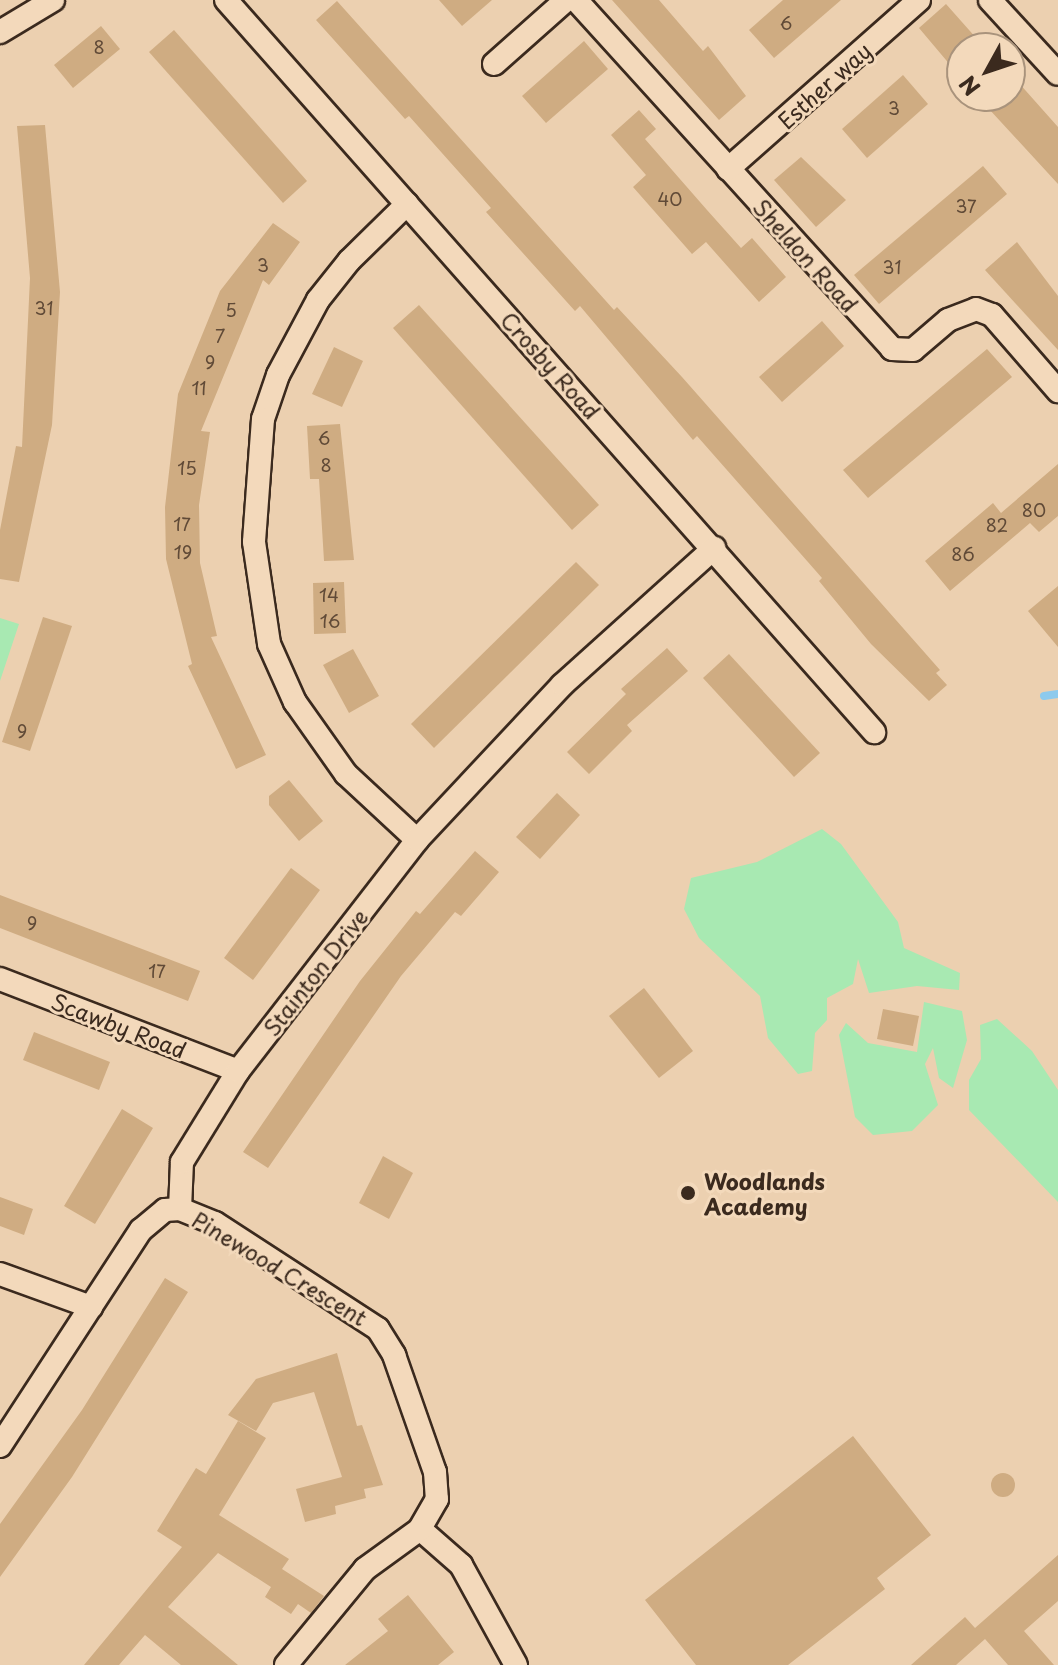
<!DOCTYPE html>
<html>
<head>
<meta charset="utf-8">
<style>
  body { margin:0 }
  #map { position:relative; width:1058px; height:1665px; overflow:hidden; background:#ecd0b0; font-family:"Playpen Sans",sans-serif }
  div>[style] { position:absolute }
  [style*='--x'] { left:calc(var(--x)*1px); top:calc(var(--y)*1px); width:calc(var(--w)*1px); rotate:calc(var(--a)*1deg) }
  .green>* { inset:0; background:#a8e9b2 }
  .stream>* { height:8px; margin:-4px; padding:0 4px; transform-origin:4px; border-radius:4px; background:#8dcaed }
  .building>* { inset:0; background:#cfac82 }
  .round { border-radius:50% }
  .roads { filter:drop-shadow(2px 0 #3b2a1e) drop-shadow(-2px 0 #3b2a1e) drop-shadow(0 2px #3b2a1e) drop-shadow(0 -2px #3b2a1e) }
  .minor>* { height:22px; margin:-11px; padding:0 11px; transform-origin:11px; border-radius:11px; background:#f3d9bb }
  .dots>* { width:22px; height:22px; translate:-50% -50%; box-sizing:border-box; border:4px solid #f3d9bb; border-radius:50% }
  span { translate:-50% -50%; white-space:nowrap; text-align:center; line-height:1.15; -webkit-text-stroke:6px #f3d9bb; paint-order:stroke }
  .number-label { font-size:18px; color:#604a37 }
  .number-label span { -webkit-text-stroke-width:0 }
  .street-label { font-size:22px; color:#3b2a1e }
  .poi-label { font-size:22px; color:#3b2a1e; font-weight:700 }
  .left { translate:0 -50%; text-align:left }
  .north { position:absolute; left:946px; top:32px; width:80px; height:80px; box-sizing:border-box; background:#f3d9bb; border:2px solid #a9937c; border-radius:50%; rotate:230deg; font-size:22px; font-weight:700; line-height:32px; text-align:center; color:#3b2a1e }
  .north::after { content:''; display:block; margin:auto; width:28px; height:36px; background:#3b2a1e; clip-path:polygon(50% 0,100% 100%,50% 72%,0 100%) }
</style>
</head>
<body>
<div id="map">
  <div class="green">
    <div style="clip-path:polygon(0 618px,19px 624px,0 681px)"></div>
    <div style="clip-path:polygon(822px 829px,841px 844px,898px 922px,904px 948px,960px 973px,959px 990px,917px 986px,869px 993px,858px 959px,853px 984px,827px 998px,827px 1020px,815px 1033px,812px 1071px,798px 1074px,768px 1038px,760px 996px,699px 938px,684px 909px,691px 878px,757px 862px)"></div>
    <div style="clip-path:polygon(924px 1002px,962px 1011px,967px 1040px,953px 1088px,939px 1078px,933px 1048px,925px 1064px,938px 1105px,912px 1131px,873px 1135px,855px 1117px,839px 1035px,846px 1023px,868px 1043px,917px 1052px)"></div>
    <div style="clip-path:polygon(997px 1019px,1032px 1051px,1058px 1090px,1058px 1202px,969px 1110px,969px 1080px,981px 1059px,980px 1025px)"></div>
  </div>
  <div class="stream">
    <div style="--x:1044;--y:696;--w:14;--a:-8"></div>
  </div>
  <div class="building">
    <div style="clip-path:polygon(439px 0,492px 0,462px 26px)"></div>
    <div style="clip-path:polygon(612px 0,659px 0,703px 51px,708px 46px,746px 96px,719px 120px)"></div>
    <div style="clip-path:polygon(783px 0,841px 0,774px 58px,749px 30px)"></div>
    <div style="clip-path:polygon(337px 1px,614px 310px,617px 307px,682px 377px,940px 670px,936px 673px,947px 685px,929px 701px,871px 644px,819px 581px,822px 578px,697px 436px,693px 440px,580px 306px,575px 311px,486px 212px,491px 208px,409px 116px,405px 119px,316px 20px)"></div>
    <div style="clip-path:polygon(946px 4px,985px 48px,962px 48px,962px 79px,919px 28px)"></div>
    <div style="clip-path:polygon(101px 26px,120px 49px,73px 88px,54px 65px)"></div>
    <div style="clip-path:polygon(174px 30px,307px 181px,283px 203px,149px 52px)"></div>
    <div style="clip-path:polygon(584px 41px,608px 69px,546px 123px,522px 96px)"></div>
    <div style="clip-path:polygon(1010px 73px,1058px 127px,1058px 184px,977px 96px,1010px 96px)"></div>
    <div style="clip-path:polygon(903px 75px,928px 104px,867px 158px,842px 129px)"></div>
    <div style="clip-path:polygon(639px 110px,656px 129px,645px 139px,707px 210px,741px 248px,752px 238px,786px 277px,759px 302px,706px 242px,692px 254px,633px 187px,646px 175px,611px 135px)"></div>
    <div style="clip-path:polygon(45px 125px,60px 292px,52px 425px,19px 582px,0 579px,0 530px,16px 446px,22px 447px,30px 278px,17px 126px)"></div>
    <div style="clip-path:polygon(801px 157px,846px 200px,816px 227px,774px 180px)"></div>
    <div style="clip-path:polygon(983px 166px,1007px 194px,879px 304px,854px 275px)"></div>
    <div style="clip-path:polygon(273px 223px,300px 242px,269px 285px,263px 280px,201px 431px,210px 432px,199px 505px,200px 563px,217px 636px,211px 637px,266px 755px,236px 769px,188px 666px,192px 664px,166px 559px,165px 507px,178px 394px,220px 291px)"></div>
    <div style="clip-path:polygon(1017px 242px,1058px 296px,1058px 350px,985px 270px)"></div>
    <div style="clip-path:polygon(419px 305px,599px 505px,572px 530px,393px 328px)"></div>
    <div style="clip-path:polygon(822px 321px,844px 346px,782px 402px,759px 377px)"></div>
    <div style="clip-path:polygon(334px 347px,363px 361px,342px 407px,312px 394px)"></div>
    <div style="clip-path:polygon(987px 349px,1012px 377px,868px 498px,843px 470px)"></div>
    <div style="clip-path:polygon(340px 424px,354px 560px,324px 561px,319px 479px,310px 479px,307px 426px)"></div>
    <div style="clip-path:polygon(1058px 464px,1058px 516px,1039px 532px,1030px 523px,950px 591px,925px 561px,993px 503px,1001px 513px)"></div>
    <div style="clip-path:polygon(576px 562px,599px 585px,434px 748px,411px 724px)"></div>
    <div style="clip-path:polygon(344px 582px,346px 633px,314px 634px,313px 583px)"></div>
    <div style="clip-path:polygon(1058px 586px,1058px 647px,1028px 611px)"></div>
    <div style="clip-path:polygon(43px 617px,72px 626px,30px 751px,2px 742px)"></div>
    <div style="clip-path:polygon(667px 648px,688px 671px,627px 725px,632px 731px,589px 774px,567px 752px,626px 694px,621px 689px)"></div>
    <div style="clip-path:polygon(353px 649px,379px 696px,349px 713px,323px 665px)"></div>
    <div style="clip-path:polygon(729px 654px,820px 753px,794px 777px,703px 678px)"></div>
    <div style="clip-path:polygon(289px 780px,323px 821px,299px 841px,269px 805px,269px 796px)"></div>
    <div style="clip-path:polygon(557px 793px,580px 815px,540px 859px,516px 837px)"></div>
    <div style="clip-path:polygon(475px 851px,499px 872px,461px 916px,455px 912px,401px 976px,268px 1168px,243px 1152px,360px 981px,416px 911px,420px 914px)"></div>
    <div style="clip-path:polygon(291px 868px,320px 890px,253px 980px,224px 958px)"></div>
    <div style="clip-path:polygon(0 895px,200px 971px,188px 1001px,0 928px)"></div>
    <div style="clip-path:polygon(644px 988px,693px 1051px,659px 1078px,609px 1016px)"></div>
    <div style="clip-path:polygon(883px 1009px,919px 1016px,913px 1046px,877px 1039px)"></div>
    <div style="clip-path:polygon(34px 1032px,110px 1062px,99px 1090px,23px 1060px)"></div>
    <div style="clip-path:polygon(122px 1109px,153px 1128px,95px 1224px,64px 1206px)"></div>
    <div style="clip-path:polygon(383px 1156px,413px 1173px,389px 1219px,359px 1203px)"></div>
    <div style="clip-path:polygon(0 1197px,33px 1209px,24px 1235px,0 1226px)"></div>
    <div style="clip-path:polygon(165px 1278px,188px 1292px,72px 1477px,0 1577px,0 1524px,82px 1410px)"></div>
    <div style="clip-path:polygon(337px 1353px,357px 1426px,362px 1425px,383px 1485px,364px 1489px,366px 1498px,335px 1506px,336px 1514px,305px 1522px,296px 1489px,342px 1477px,314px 1392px,273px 1403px,256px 1431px,228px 1415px,256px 1379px)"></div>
    <div style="clip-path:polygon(238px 1421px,266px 1438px,219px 1515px,289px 1559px,282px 1569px,324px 1596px,311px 1613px,298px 1604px,291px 1614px,265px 1597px,271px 1587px,218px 1553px,168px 1607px,238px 1665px,181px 1665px,145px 1635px,119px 1665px,84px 1665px,182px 1547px,157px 1531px,196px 1468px,206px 1474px)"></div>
    <div style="clip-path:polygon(853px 1436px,931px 1535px,877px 1578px,885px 1589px,788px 1665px,696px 1665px,645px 1600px)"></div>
    <div class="round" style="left:991px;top:1473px;width:24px;height:24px"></div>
    <div style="clip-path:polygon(1058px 1555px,1058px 1601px,1024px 1631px,1054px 1665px,1008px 1665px,985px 1639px,956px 1665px,911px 1665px,965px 1617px,975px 1628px)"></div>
    <div style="clip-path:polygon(408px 1595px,454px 1652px,438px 1665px,345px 1665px,388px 1631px,378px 1619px)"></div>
  </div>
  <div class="roads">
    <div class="minor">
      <div style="--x:226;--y:0;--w:978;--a:48.48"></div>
      <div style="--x:576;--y:0;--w:471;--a:47.8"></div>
      <div style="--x:892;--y:349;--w:21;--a:3"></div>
      <div style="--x:913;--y:350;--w:46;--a:-40.6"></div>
      <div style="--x:948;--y:320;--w:30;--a:-21"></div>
      <div style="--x:976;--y:309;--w:17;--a:21"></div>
      <div style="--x:992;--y:315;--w:101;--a:49"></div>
      <div style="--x:990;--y:0;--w:100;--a:47.4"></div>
      <div style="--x:0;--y:32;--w:62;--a:-31.1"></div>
      <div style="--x:494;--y:64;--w:96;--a:-41.6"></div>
      <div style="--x:728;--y:169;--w:255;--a:-41.5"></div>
      <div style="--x:407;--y:204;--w:81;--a:135.5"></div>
      <div style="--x:349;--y:261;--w:50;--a:128.5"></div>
      <div style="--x:318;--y:300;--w:85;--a:118.1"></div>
      <div style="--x:278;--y:375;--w:46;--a:108.8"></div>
      <div style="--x:263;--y:419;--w:123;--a:94.2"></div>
      <div style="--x:254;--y:542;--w:103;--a:81.6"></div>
      <div style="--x:269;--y:644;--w:64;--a:65.9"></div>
      <div style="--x:295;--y:702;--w:88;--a:54.7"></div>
      <div style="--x:346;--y:774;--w:97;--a:42.9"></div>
      <div style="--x:0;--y:979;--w:255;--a:21.1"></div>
      <div style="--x:180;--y:1209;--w:38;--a:22"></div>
      <div style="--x:215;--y:1223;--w:194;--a:33"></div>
      <div style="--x:378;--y:1329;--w:31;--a:58"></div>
      <div style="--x:394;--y:1355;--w:124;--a:70.7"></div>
      <div style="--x:435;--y:1472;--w:27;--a:86"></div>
      <div style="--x:437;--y:1499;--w:34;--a:120"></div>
      <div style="--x:420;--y:1529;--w:55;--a:41.3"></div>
      <div style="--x:461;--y:1565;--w:114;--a:61.2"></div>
      <div style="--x:0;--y:1274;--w:97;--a:19.9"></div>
      <div style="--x:0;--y:1446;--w:258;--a:-56.9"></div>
      <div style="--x:141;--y:1230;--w:31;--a:-40"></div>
      <div style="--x:165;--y:1210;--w:15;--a:-4"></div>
      <div style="--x:180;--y:1209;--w:47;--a:-87.6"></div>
      <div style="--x:182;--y:1162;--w:107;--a:-58.4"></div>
      <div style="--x:238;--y:1071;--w:292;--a:-52.2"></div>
      <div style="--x:417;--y:840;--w:212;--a:-46.9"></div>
      <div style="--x:562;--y:685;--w:205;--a:-42"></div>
      <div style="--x:286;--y:1665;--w:124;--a:-50.5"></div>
      <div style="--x:365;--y:1569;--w:68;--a:-36"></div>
    </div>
  </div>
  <div class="dots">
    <div style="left:688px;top:1193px;background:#3b2a1e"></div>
  </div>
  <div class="number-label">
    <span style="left:786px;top:23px">6</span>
    <span style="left:99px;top:47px">8</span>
    <span style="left:894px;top:108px">3</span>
    <span style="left:670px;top:199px">40</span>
    <span style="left:966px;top:206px">37</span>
    <span style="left:263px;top:265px">3</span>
    <span style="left:892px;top:267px">31</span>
    <span style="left:44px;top:308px">31</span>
    <span style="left:231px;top:310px">5</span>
    <span style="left:220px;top:336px">7</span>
    <span style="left:210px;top:362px">9</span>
    <span style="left:199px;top:388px">11</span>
    <span style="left:324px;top:438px">6</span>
    <span style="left:326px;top:465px">8</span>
    <span style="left:187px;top:468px">15</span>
    <span style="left:1034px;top:510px">80</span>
    <span style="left:182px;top:524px">17</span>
    <span style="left:997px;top:525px">82</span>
    <span style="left:183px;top:552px">19</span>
    <span style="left:963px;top:554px">86</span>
    <span style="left:329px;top:595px">14</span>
    <span style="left:330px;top:621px">16</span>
    <span style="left:22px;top:731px">9</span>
    <span style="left:32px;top:923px">9</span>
    <span style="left:157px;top:971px">17</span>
  </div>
  <div class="street-label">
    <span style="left:824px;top:85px;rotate:-42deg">Esther way</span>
    <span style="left:806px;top:255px;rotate:48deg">Sheldon Road</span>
    <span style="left:551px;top:365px;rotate:48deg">Crosby Road</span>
    <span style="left:315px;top:972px;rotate:-52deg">Stainton Drive</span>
    <span style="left:119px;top:1025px;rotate:21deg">Scawby Road</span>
    <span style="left:280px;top:1268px;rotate:31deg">Pinewood Crescent</span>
  </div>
  <div class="poi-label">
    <span class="left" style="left:704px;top:1193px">Woodlands<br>Academy</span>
  </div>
  <div class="north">N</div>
</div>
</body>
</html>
